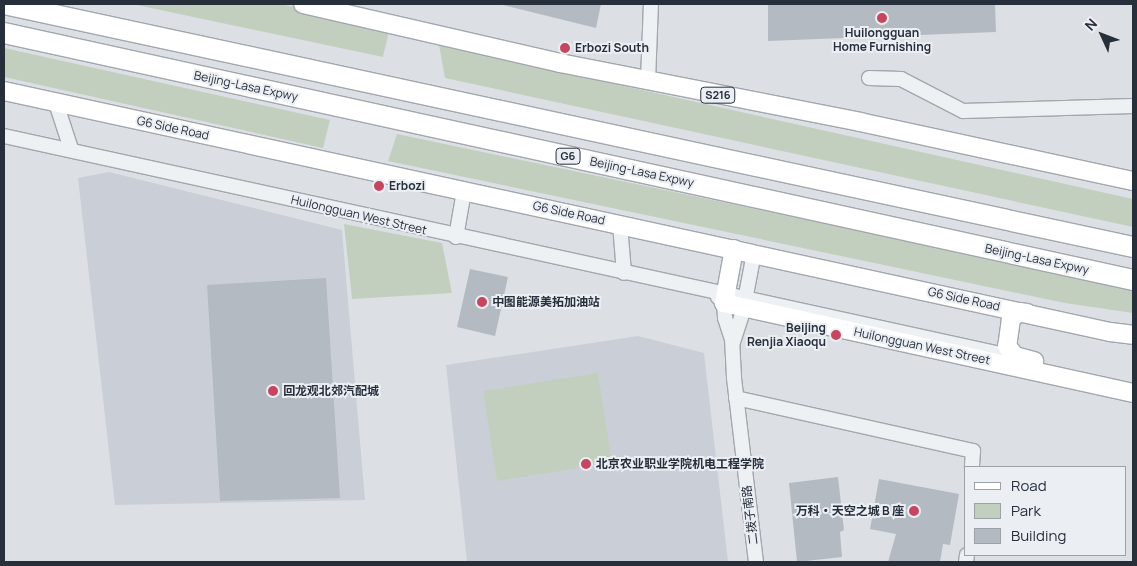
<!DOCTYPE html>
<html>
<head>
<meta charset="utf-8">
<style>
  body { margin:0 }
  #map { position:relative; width:1137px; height:566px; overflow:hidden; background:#dce0e5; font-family:Manrope,"Noto Sans SC",sans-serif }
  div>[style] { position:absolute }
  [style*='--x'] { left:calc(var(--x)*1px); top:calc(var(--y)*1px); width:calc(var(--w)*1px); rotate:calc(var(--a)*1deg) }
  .built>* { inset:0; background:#cacfd7 }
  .green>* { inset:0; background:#c3cfbe }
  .building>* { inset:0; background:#b4bac2 }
  .roads { filter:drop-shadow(1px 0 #a2a7af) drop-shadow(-1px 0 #a2a7af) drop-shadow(0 1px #a2a7af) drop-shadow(0 -1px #a2a7af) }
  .minor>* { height:14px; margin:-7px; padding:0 7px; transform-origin:7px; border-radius:7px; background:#eef1f4 }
  .major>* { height:18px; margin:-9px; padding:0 9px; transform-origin:9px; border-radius:9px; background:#fff }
  .highway>* { height:20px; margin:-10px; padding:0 10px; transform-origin:10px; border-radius:10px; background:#fff }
  .dots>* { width:14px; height:14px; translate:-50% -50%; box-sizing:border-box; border:2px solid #ebeff3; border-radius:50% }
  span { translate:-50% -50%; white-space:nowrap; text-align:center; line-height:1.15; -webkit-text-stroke:4px #ebeff3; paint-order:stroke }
  .shield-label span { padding:1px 4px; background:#ebeff3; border:1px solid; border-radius:4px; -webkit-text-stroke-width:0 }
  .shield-label { font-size:11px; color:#272f3b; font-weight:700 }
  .poi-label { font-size:12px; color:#272f3b; font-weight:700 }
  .left { translate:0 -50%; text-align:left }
  .right { translate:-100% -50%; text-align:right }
  .street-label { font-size:12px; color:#272f3b }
  .frame { position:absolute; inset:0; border:5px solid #272f3b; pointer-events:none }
  .legend { position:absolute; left:964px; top:466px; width:162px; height:90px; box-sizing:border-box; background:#ebeff3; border:1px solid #9da2a9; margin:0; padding:6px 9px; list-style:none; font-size:15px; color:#272f3b }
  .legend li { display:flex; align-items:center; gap:10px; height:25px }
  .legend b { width:25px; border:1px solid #9da2a9 }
  .north { position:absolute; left:1077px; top:10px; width:50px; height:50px; -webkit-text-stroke:4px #ebeff3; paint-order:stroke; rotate:313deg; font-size:14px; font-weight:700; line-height:20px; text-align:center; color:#272f3b }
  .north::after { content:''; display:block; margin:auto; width:18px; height:22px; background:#272f3b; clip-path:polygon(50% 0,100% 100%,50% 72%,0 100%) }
</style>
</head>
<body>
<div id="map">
  <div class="built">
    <div style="clip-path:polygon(109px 172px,342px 230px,365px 500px,115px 505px,78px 178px)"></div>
    <div style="clip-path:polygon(638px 336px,704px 353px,728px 562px,467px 562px,446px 365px)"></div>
  </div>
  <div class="green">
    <div style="clip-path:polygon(132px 4px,280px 4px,390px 27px,383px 57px)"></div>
    <div style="clip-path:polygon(439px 45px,1133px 199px,1133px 227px,445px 78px)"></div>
    <div style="clip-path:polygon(4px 48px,330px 120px,323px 148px,4px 77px)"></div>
    <div style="clip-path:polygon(397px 134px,1133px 288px,1133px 313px,1065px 303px,388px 161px)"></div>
    <div style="clip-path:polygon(344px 224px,442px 243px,452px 293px,352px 299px)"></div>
    <div style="clip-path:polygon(598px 373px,612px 463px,497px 481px,483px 391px)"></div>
  </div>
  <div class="building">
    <div style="clip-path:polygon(499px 4px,601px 4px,596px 28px)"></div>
    <div style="clip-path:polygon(768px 4px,995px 4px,996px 32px,768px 41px)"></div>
    <div style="clip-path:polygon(470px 269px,508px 277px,495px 336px,457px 327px)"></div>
    <div style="clip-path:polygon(326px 278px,340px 498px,220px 501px,207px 285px)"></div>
    <div style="clip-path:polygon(838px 477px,844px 530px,840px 532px,842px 557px,797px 562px,789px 483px)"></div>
    <div style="clip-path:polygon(879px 479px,959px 494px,950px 545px,943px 544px,940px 562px,888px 562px,896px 534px,870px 529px)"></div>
  </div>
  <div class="roads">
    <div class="minor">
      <div style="--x:869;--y:78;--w:32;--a:2"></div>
      <div style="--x:901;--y:79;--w:70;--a:27.3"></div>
      <div style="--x:963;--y:111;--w:170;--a:-1.7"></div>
      <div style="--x:648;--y:81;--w:77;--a:-87.8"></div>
      <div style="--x:56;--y:103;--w:48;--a:71.9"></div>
      <div style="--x:4;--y:136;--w:1039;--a:12.34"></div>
      <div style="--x:620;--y:225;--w:48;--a:85.2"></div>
      <div style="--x:456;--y:237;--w:47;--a:-80.1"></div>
      <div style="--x:718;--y:297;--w:8;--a:45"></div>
      <div style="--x:724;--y:303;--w:15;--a:86"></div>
      <div style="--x:725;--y:318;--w:22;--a:72"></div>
      <div style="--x:732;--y:339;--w:39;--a:87"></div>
      <div style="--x:734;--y:378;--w:185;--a:83.2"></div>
      <div style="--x:733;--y:342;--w:33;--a:-72"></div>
      <div style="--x:743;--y:311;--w:59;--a:-79.3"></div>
      <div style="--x:736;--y:398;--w:243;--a:12.6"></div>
      <div style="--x:973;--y:451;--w:16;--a:94"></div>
      <div style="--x:966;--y:562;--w:7;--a:-82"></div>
    </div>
    <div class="major">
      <div style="--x:303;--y:4;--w:264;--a:12.9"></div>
      <div style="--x:560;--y:63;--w:306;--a:11.1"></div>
      <div style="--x:860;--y:122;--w:279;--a:12.2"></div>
      <div style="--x:4;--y:91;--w:1132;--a:12.29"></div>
      <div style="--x:1110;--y:332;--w:23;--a:7"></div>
      <div style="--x:734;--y:249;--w:55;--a:100.5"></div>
      <div style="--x:724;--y:303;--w:419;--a:12.4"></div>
      <div style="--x:1027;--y:313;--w:8;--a:-173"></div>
      <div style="--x:1019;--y:312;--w:11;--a:139"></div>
      <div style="--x:1011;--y:319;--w:27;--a:98"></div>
      <div style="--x:1007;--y:346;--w:13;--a:51"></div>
      <div style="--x:1015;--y:356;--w:20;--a:15"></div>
    </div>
    <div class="highway">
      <div style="--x:4;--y:4;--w:1155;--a:12.15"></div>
      <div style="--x:4;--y:33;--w:1156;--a:12.34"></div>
    </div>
  </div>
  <div class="dots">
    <div style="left:882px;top:18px;background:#c6455f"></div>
    <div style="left:565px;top:48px;background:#c6455f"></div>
    <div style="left:379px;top:186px;background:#c6455f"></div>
    <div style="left:482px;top:302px;background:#c6455f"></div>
    <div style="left:836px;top:335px;background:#c6455f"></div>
    <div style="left:273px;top:391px;background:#c6455f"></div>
    <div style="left:586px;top:464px;background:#c6455f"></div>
    <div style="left:914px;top:511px;background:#c6455f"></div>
  </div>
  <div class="shield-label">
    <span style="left:718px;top:95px">S216</span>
    <span style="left:568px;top:156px">G6</span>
  </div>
  <div class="poi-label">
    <span style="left:882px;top:40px">Huilongguan<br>Home Furnishing</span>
    <span class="left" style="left:575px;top:48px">Erbozi South</span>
    <span class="left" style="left:389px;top:186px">Erbozi</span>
    <span class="left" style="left:492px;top:302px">中图能源美拓加油站</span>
    <span class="right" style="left:826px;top:335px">Beijing<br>Renjia Xiaoqu</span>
    <span class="left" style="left:283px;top:391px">回龙观北郊汽配城</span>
    <span class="left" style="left:596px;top:464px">北京农业职业学院机电工程学院</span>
    <span class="right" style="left:904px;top:511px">万科・天空之城 B 座</span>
  </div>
  <div class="street-label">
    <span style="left:246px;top:86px;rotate:12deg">Beijing-Lasa Expwy</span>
    <span style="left:173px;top:128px;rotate:12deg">G6 Side Road</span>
    <span style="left:642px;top:172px;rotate:12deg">Beijing-Lasa Expwy</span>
    <span style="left:569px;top:213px;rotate:12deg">G6 Side Road</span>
    <span style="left:359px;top:215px;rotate:13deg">Huilongguan West Street</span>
    <span style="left:1037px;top:259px;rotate:12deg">Beijing-Lasa Expwy</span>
    <span style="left:964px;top:299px;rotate:12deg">G6 Side Road</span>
    <span style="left:922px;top:346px;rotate:12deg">Huilongguan West Street</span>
    <span style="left:750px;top:515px;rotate:-97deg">二拨子南路</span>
  </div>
  <div class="frame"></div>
  <ul class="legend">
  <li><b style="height:6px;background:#fff"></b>Road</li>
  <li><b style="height:14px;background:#c3cfbe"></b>Park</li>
  <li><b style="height:14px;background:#b4bac2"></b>Building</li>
  </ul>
  <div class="north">N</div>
</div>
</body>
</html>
